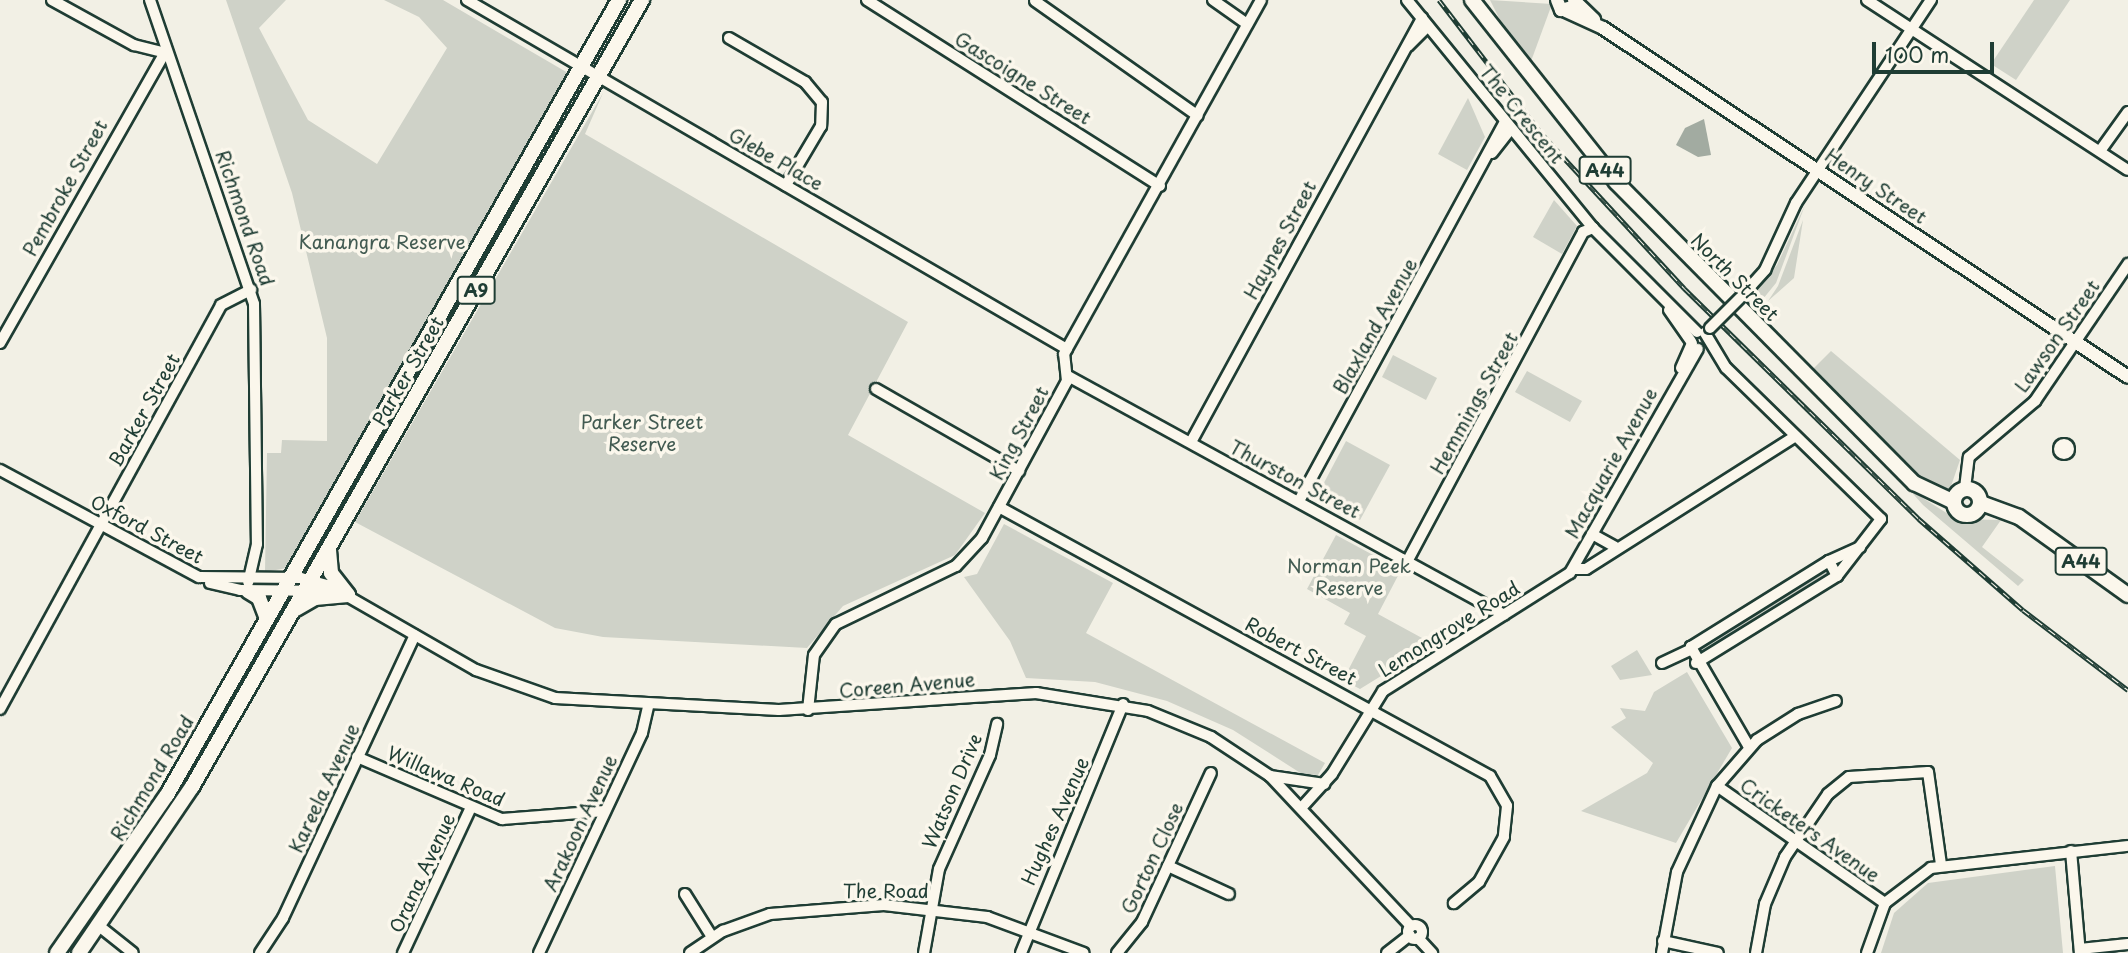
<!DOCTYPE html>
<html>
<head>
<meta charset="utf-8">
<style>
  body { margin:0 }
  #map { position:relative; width:2128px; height:953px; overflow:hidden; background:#f2f0e5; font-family:"Playpen Sans",sans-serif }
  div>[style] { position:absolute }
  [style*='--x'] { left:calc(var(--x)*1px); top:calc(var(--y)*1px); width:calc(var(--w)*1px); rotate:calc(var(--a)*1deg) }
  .green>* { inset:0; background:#cfd2c8 }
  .water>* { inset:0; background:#a2aba1 }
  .roads { filter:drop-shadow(2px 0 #1f3d34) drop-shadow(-2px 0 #1f3d34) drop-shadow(0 2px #1f3d34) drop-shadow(0 -2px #1f3d34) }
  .minor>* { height:10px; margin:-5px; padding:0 5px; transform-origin:5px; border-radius:5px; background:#fbf7ec }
  .minor>.ring { margin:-5px; padding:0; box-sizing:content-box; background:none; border:10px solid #fbf7ec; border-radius:50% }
  .major>* { height:12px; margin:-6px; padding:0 6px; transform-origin:6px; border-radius:6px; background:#fbf7ec }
  .highway>* { height:14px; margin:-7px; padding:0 7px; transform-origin:7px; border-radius:7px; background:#fbf7ec }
  .highway>.ring { margin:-7px; padding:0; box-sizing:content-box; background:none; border:14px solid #fbf7ec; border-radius:50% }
  .rail>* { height:5px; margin-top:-2.5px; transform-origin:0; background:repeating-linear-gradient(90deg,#fbf7ec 0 8px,#1f3d34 0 16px); box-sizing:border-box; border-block:2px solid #1f3d34 }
  .bridges { filter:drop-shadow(2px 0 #1f3d34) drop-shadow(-2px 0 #1f3d34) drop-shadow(0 2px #1f3d34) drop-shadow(0 -2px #1f3d34) }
  .minor-bridge>* { height:10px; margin:-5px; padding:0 5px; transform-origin:5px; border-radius:5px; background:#fbf7ec }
  span { translate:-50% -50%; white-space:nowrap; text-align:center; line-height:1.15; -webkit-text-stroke:7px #fbf7ec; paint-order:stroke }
  .shield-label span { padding:2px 5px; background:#fbf7ec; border:2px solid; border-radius:5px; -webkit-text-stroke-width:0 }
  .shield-label { font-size:18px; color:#1f3d34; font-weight:700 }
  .street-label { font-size:19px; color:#1f3d34 }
  .park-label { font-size:19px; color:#425b52 }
  .scale { position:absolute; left:1872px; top:42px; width:122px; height:32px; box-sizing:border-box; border:4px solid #1f3d34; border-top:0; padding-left:9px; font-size:21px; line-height:24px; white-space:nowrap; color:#1f3d34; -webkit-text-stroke:5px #fbf7ec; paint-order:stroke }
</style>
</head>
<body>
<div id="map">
  <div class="green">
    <div style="clip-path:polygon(226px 0,286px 0,259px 28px,308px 120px,377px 164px,447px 48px,419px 17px,384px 0,443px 0,568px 73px,287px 568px,265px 572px,267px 453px,281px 453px,282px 440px,327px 441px,327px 338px,292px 193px)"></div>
    <div style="clip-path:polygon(1490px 0,1552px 4px,1530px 64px,1514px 48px)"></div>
    <div style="clip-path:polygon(2034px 0,2070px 0,2016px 80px,1991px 64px)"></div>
    <div style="clip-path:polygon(603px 93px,585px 134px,908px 322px,848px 435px,985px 513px,955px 555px,843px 606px,807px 648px,603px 637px,555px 628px,355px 522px)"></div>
    <div style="clip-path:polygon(1468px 98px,1485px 137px,1467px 170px,1438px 154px)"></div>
    <div style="clip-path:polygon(1554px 200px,1577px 226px,1562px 254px,1533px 237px)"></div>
    <div style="clip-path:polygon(1805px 205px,1776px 283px,1754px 310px,1747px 302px,1777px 265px)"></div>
    <div style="clip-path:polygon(1803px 220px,1794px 278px,1768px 301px,1778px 286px)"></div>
    <div style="clip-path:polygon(1831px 351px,1960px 460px,1950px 489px,1930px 490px,1810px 372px)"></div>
    <div style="clip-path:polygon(1393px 355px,1437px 378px,1426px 400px,1382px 377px)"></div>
    <div style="clip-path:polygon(1527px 371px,1582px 401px,1570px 422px,1515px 392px)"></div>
    <div style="clip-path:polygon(1346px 441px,1390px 465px,1360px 520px,1317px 496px)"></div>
    <div style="clip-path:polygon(1873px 449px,1918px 495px,1956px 519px,2001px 520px,1982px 547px,2024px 580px,2018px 586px,1923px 505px)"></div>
    <div style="clip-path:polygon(1004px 524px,1113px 583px,1086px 633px,1325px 763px,1318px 775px,1302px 774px,1233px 730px,1167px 701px,1095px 682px,1026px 678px,1010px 641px,964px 577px,977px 574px)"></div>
    <div style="clip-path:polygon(1336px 535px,1401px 570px,1378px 614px,1433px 644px,1360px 689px,1343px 680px,1366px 636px,1344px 624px,1350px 613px,1307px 589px)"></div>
    <div style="clip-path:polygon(1826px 566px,1833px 573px,1704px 653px,1697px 651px)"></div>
    <div style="clip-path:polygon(1637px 650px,1652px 675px,1620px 680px,1611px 666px)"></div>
    <div style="clip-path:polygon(1687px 672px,1732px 748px,1676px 843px,1581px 811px,1647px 773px,1653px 763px,1611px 727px,1626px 718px,1620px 708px,1645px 711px,1654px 692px)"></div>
    <div style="clip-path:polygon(2055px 866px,2063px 953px,1881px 953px,1894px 913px,1928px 883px)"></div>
  </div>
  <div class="water">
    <div style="clip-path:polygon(1704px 119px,1711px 155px,1698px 157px,1676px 145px,1685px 128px)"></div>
  </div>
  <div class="roads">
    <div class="minor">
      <div style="--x:52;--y:0;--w:94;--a:28.8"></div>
      <div style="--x:134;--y:45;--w:32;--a:14"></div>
      <div style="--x:150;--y:0;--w:321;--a:71.1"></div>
      <div style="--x:254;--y:304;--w:240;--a:89.3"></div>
      <div style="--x:257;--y:544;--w:39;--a:103"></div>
      <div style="--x:467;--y:0;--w:694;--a:30.19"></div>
      <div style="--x:867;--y:0;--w:347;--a:32.4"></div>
      <div style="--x:1213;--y:0;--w:42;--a:35.2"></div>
      <div style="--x:1407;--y:0;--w:294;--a:50.8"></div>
      <div style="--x:1593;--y:228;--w:147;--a:45"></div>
      <div style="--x:1867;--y:0;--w:311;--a:33.1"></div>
      <div style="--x:1035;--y:1;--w:199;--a:35.2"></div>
      <div style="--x:729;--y:38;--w:88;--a:30.1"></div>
      <div style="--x:805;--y:82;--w:26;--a:50"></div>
      <div style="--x:822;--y:102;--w:24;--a:92"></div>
      <div style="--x:821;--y:126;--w:69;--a:120.7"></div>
      <div style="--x:1408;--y:46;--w:28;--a:-45"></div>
      <div style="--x:2100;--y:151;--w:48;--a:-54.3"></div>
      <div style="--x:1492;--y:153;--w:29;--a:-52"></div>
      <div style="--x:1740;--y:298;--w:38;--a:-48"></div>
      <div style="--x:1765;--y:270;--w:74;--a:-65.2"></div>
      <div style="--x:1796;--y:203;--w:244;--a:-56.4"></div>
      <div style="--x:1669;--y:310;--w:38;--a:55"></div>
      <div style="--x:0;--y:343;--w:334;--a:-60.4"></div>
      <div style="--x:1681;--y:368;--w:27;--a:-66"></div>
      <div style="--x:1068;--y:376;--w:497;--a:28.7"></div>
      <div style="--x:876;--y:389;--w:165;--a:29.8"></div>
      <div style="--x:1191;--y:442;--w:483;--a:-61.4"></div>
      <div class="ring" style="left:2059px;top:444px;width:0;height:0"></div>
      <div style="--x:0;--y:470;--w:226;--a:28.3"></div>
      <div style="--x:199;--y:577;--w:102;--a:0.6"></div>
      <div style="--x:301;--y:578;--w:28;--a:15"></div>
      <div style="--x:328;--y:585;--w:171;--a:29.9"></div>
      <div style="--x:476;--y:670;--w:84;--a:19.5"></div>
      <div style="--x:555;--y:698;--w:224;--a:3.1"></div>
      <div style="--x:779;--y:710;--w:258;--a:-3.8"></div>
      <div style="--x:1036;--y:693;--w:113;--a:9.1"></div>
      <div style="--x:1148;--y:711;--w:68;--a:22.4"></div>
      <div style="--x:1211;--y:737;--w:71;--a:33.5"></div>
      <div style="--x:1270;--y:776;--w:206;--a:46.8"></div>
      <div style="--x:1965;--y:488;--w:31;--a:-83"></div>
      <div style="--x:1969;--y:457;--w:87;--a:-40.3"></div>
      <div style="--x:2035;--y:401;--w:166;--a:-55.8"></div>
      <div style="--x:1299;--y:501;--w:430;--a:-61.5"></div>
      <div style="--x:999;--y:507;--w:560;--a:28.72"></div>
      <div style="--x:1490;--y:776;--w:34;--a:60"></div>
      <div style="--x:1507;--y:806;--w:31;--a:96"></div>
      <div style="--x:1504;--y:837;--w:51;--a:119.1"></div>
      <div style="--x:1479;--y:882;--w:33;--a:140"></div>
      <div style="--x:1592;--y:534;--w:26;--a:29"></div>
      <div style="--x:1408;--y:560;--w:372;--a:-61.9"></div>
      <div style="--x:1583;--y:232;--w:11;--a:-22"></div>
      <div style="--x:1829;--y:561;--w:34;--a:-24"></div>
      <div style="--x:1573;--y:569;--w:13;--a:0"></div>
      <div style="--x:1586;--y:569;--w:246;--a:-32.4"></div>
      <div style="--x:210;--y:583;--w:31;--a:13"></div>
      <div style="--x:240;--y:590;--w:90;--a:0.6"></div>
      <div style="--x:1662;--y:663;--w:31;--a:-25"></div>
      <div style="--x:1696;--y:663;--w:166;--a:-31.7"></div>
      <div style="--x:1837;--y:576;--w:72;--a:-52.3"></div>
      <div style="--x:1881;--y:519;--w:216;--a:-135.7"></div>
      <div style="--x:1726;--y:368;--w:41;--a:-121"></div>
      <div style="--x:0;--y:709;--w:460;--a:-61.3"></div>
      <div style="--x:221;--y:305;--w:34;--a:-27"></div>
      <div style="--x:808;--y:710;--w:55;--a:-83.8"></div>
      <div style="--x:814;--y:655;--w:38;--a:-55"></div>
      <div style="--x:836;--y:624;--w:133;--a:-25.8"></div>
      <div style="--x:956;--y:566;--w:38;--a:-47"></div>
      <div style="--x:982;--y:538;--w:179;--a:-61.6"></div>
      <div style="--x:1067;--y:381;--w:27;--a:-96"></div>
      <div style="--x:1064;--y:354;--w:405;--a:-60.9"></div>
      <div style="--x:1749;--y:747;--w:116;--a:-120.1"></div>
      <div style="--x:1691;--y:647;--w:163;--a:-31.9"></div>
      <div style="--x:1829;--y:561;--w:17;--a:62"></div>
      <div style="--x:357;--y:757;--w:158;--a:23.2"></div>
      <div style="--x:502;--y:819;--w:103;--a:-4.4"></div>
      <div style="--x:1270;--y:776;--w:55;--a:8.4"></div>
      <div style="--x:1717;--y:786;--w:205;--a:34.9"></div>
      <div style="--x:1303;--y:806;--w:43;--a:-47.8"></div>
      <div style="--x:1332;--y:774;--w:97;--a:-58.4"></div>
      <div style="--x:1383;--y:691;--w:221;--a:-32.3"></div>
      <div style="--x:1570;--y:573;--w:258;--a:-60.3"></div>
      <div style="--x:2071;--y:851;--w:102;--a:85"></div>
      <div style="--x:1168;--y:866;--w:67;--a:24.7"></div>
      <div style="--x:685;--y:894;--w:51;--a:57.9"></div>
      <div class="ring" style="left:1408px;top:925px;width:4px;height:4px"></div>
      <div style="--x:99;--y:926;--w:43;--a:38.5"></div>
      <div style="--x:1418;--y:938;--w:21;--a:47"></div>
      <div style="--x:1663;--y:941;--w:56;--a:12.3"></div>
      <div style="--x:2080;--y:949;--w:48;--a:-5.9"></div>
      <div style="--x:260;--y:953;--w:42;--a:-56.7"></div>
      <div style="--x:283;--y:918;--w:312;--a:-65"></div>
      <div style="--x:403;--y:953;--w:161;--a:-65"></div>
      <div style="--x:539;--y:953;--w:243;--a:-64.9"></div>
      <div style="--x:642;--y:733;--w:27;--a:-77"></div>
      <div style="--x:690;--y:953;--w:40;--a:-34"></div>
      <div style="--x:723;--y:931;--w:50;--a:-19.9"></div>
      <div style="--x:770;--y:914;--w:114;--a:-4.5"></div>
      <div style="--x:884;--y:905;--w:104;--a:6.6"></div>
      <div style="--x:987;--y:917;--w:103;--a:20.4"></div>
      <div style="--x:924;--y:953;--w:85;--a:-79.9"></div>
      <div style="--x:939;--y:869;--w:125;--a:-65.9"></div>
      <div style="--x:990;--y:755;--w:32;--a:-77"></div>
      <div style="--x:1021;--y:953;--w:269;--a:-67.7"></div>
      <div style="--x:1117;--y:953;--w:40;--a:-51"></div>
      <div style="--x:1142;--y:922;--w:164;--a:-65.2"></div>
      <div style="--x:1387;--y:953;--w:29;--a:-38"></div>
      <div style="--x:1662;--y:953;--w:82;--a:-79.5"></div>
      <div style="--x:1677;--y:872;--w:95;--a:-65.1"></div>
      <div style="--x:1717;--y:786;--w:61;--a:-49"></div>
      <div style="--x:1757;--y:740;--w:49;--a:-32.4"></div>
      <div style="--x:1798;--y:714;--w:40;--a:-18.9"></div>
      <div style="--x:1756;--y:953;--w:50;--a:-79.6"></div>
      <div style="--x:1765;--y:904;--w:51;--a:-66.9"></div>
      <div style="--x:1785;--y:857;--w:76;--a:-55.7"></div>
      <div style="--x:1828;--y:794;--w:27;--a:-39"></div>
      <div style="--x:1849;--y:777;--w:79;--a:-3.6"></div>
      <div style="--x:1928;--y:772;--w:93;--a:82"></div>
      <div style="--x:1867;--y:953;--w:53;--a:-70.2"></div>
      <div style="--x:1885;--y:903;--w:58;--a:-37.3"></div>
      <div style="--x:1931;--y:868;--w:198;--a:-6.4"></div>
    </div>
    <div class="major">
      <div style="--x:1557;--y:0;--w:11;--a:68"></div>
      <div style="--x:1561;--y:10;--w:11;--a:-15"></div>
      <div style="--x:1574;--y:0;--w:28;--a:44"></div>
      <div style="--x:1566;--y:11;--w:41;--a:24.7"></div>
      <div style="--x:1603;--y:28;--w:630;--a:33.61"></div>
    </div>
    <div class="highway">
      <div style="--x:1472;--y:0;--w:232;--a:51.6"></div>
      <div style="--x:1616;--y:182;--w:424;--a:45.3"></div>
      <div style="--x:1914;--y:483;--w:44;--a:25.4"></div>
      <div class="ring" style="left:1954px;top:489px;width:12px;height:12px"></div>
      <div style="--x:1981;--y:503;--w:40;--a:20.2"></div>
      <div style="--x:2019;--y:517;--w:134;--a:35.6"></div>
      <div style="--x:329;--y:550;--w:23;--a:85"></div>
      <div style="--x:331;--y:573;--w:28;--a:52"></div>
      <div style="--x:248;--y:591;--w:13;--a:32"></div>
      <div style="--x:259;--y:598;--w:22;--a:69"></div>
      <div style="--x:296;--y:609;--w:22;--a:-30"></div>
      <div style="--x:315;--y:598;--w:33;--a:-5"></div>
      <div style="--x:57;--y:953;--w:193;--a:-55.2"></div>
      <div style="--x:167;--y:795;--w:915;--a:-60.38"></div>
      <div style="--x:79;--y:953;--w:201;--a:-55.8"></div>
      <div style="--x:192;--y:787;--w:907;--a:-60.24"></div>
    </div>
  </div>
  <div class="rail">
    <div style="--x:1439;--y:0;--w:168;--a:52.5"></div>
    <div style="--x:1541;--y:133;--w:211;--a:47.3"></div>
    <div style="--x:1684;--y:288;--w:330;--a:44.5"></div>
    <div style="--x:1919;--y:519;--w:138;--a:41.2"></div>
    <div style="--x:2023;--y:610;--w:132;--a:37.3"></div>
  </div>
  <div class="bridges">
    <div class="minor-bridge">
      <div style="--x:1710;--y:328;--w:42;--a:-45"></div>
    </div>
  </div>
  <div class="shield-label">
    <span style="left:1605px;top:170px">A44</span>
    <span style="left:476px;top:290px">A9</span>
    <span style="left:2081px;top:561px">A44</span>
  </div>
  <div class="street-label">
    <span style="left:1023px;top:78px;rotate:32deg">Gascoigne Street</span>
    <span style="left:1522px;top:114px;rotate:51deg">The Crescent</span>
    <span style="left:776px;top:159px;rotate:30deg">Glebe Place</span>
    <span style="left:1876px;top:186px;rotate:34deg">Henry Street</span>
    <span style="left:65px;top:188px;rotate:-61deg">Pembroke Street</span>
    <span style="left:245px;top:218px;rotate:71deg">Richmond Road</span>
    <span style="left:1280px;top:240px;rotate:-62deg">Haynes Street</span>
    <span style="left:1735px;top:277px;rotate:45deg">North Street</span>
    <span style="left:1375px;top:326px;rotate:-61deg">Blaxland Avenue</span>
    <span style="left:2057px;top:336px;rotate:-55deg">Lawson Street</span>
    <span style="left:408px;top:371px;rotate:-60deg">Parker Street</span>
    <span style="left:1474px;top:403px;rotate:-61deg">Hemmings Street</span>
    <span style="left:144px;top:410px;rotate:-61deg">Barker Street</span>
    <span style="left:1019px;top:433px;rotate:-62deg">King Street</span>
    <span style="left:1611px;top:463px;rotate:-61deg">Macquarie Avenue</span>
    <span style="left:1295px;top:479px;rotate:28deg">Thurston Street</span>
    <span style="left:147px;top:529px;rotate:28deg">Oxford Street</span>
    <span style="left:1449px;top:629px;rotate:-32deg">Lemongrove Road</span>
    <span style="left:1301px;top:651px;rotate:28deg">Robert Street</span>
    <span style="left:907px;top:685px;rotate:-5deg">Coreen Avenue</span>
    <span style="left:446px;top:776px;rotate:23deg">Willawa Road</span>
    <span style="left:152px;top:778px;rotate:-59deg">Richmond Road</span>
    <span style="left:324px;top:788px;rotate:-65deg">Kareela Avenue</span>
    <span style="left:952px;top:791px;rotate:-67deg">Watson Drive</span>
    <span style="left:1055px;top:821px;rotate:-66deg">Hughes Avenue</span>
    <span style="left:580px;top:823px;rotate:-65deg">Arakoon Avenue</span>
    <span style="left:1810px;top:830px;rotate:35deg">Cricketers Avenue</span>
    <span style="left:1152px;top:858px;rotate:-65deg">Gorton Close</span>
    <span style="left:422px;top:873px;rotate:-65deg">Orana Avenue</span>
    <span style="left:886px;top:891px">The Road</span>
  </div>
  <div class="park-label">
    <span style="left:382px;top:242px">Kanangra Reserve</span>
    <span style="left:642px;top:433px">Parker Street<br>Reserve</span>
    <span style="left:1349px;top:577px">Norman Peek<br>Reserve</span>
  </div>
  <div class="scale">100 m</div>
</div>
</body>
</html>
